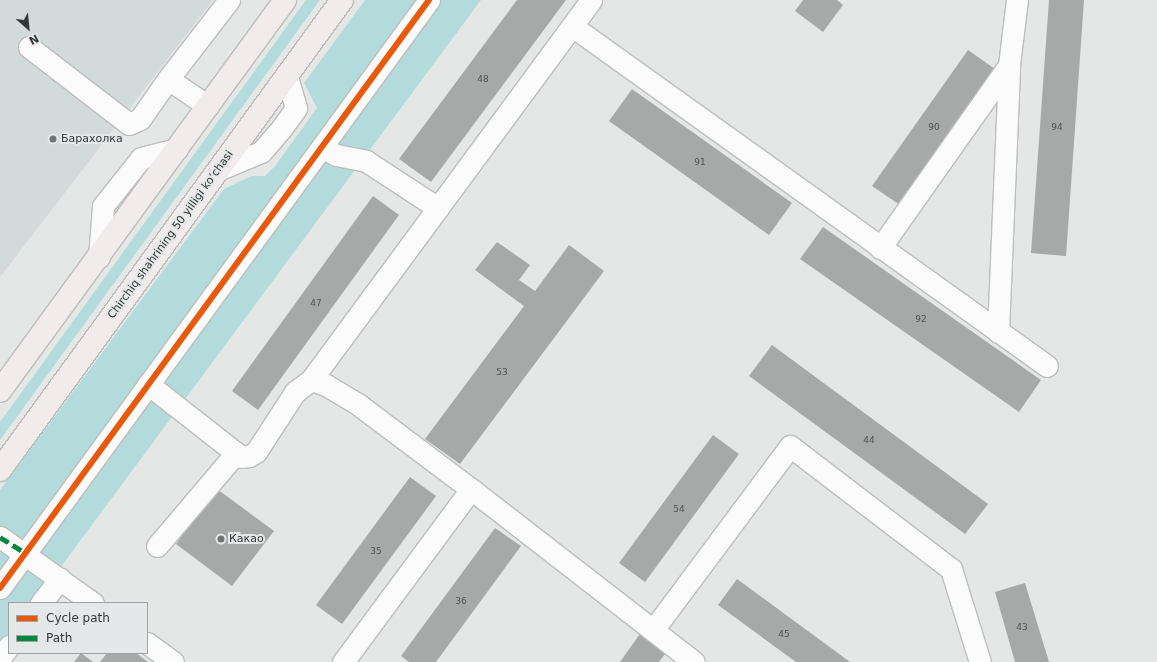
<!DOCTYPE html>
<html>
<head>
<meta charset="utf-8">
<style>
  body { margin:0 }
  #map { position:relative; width:1157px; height:662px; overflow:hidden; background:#e5e7e7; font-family:"DejaVu Sans",sans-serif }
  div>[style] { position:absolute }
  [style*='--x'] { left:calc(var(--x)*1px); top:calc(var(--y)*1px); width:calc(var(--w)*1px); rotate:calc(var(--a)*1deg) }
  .built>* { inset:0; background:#d2dada }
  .green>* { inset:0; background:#b4dbdb }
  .building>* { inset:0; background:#a7a8a8 }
  .roads { filter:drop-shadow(1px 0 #bcbebe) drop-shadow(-1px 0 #bcbebe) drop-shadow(0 1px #bcbebe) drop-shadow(0 -1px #bcbebe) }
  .minor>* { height:21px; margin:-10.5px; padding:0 10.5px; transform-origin:10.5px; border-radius:10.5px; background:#fbfbfb }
  .major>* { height:22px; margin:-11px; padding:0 11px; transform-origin:11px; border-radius:11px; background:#f1ebec }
  .quiet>* { height:5px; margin-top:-2.5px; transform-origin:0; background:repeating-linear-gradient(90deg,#00873e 0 10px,transparent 0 15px) }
  .cycleway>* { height:6px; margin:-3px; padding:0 3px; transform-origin:3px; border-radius:3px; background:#e8590c }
  .dots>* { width:11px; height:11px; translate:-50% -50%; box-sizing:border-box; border:2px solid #e4e8e8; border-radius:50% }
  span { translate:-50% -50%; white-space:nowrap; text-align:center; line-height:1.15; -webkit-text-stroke:4px #e4e8e8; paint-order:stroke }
  .number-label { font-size:9px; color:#525454 }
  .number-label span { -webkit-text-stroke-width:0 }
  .poi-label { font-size:11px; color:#363838 }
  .left { translate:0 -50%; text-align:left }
  .street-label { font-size:11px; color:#363838 }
  .legend { position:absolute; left:8px; top:602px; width:140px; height:52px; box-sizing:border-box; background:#e4e8e8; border:1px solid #9ea2a2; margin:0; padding:5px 7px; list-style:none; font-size:12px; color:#363838 }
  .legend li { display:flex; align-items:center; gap:8px; height:20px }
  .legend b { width:20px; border:1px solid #9ea2a2 }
  .north { position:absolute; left:8px; top:8px; width:40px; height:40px; -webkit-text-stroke:3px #e4e8e8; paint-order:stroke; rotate:153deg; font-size:11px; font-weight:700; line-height:16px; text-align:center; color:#363838 }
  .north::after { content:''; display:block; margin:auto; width:14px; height:18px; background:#363838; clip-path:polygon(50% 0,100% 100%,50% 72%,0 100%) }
</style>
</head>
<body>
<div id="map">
  <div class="built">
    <div style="clip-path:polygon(0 0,213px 0,0 277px)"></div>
  </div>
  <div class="green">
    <div style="clip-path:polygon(306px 0,320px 0,0 440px,0 422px)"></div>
    <div style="clip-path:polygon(365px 0,481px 0,34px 603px,9px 603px,9px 637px,0 649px,0 490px,224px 189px,252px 176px,265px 176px,275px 166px,317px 108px,304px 83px)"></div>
  </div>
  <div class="building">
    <div style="clip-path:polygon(517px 0,566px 0,431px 182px,399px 159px)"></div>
    <div style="clip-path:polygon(803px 0,837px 0,843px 5px,823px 32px,795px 11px)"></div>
    <div style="clip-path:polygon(1049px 0,1084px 0,1066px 256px,1031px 253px)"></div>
    <div style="clip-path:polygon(968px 50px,995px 69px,900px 205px,872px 186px)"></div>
    <div style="clip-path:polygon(632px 89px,792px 203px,769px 235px,609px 121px)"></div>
    <div style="clip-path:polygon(373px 196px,399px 215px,258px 410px,232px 391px)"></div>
    <div style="clip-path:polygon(823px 227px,1041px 380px,1019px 412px,800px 259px)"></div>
    <div style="clip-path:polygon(497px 242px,530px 265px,519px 280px,535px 291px,569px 245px,604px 271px,460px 464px,425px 439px,524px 306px,475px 270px)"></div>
    <div style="clip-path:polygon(772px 345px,988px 504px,965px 534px,749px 376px)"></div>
    <div style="clip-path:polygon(713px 435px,739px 454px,645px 582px,619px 563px)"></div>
    <div style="clip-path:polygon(410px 477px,436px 496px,342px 624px,316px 605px)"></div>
    <div style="clip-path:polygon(217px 489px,274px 531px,232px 586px,176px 544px)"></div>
    <div style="clip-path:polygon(495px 528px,521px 546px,436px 662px,409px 662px,401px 656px)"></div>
    <div style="clip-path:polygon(737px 579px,850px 662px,796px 662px,718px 605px)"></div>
    <div style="clip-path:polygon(1025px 583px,1049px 662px,1015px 662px,995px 592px)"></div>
    <div style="clip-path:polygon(642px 631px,668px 650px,659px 662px,620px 662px)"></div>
    <div style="clip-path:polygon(81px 653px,93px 662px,74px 662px)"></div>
    <div style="clip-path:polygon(107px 653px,136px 653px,148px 662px,100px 662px)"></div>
  </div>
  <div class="roads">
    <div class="minor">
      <div style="--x:572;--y:26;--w:584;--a:35.59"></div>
      <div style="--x:29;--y:47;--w:126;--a:37.6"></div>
      <div style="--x:129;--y:124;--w:12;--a:-24"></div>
      <div style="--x:140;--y:119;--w:49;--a:-55"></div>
      <div style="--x:208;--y:106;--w:48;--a:-146"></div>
      <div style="--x:168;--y:79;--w:100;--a:-52.3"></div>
      <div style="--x:322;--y:147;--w:16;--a:30"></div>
      <div style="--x:336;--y:155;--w:31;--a:11"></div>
      <div style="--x:366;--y:161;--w:86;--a:33.1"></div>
      <div style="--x:220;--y:169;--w:44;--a:-22.5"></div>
      <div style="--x:261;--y:152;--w:30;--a:-49"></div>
      <div style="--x:281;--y:129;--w:26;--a:-54"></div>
      <div style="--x:296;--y:108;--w:33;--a:-106"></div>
      <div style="--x:880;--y:248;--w:224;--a:-54.8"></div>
      <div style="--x:99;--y:257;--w:51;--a:-85.5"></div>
      <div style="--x:103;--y:206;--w:61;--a:-51.6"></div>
      <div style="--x:141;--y:158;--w:37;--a:-14"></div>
      <div style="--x:998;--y:332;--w:267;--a:-87.6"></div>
      <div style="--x:1009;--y:65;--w:65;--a:-83"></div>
      <div style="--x:311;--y:380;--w:472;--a:-53.6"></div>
      <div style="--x:148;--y:384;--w:118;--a:38.1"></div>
      <div style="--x:241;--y:457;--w:8;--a:-7"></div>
      <div style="--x:249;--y:456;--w:8;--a:-30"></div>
      <div style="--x:256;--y:452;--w:72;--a:-57"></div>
      <div style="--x:295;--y:392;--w:20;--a:-37"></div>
      <div style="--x:311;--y:380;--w:16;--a:18"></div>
      <div style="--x:326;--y:385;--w:39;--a:31"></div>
      <div style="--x:359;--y:405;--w:140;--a:36.9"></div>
      <div style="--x:471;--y:489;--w:282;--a:37.8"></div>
      <div style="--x:0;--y:537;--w:114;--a:35.4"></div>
      <div style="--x:157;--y:546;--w:122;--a:-49.7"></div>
      <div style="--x:0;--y:588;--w:728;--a:-53.89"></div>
      <div style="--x:41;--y:603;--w:31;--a:-52"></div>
      <div style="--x:653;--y:630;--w:229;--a:-53.3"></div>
      <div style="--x:790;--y:446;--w:203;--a:37.4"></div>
      <div style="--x:951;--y:569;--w:97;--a:72.7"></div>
      <div style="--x:147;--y:643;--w:32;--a:36"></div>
      <div style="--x:0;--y:658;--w:15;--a:-53"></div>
      <div style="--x:343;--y:662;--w:215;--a:-53.5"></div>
    </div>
    <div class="major">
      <div style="--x:0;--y:391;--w:484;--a:-53.9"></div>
      <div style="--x:0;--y:470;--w:581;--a:-53.96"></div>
    </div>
  </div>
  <div class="quiet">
    <div style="--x:0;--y:537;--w:31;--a:32"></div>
  </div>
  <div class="cycleway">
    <div style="--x:0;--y:588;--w:728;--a:-53.89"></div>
  </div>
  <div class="dots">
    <div style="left:53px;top:139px;background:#737575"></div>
    <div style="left:221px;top:539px;background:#737575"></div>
  </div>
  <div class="number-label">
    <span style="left:483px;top:79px">48</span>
    <span style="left:934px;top:127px">90</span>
    <span style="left:1057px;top:127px">94</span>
    <span style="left:700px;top:162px">91</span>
    <span style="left:316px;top:303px">47</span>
    <span style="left:921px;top:319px">92</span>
    <span style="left:502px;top:372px">53</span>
    <span style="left:869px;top:440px">44</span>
    <span style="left:679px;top:509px">54</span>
    <span style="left:376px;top:551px">35</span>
    <span style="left:461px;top:601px">36</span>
    <span style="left:1022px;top:627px">43</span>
    <span style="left:784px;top:634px">45</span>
  </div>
  <div class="poi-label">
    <span class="left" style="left:61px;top:139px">Барахолка</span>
    <span class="left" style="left:229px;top:539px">Какао</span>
  </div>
  <div class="street-label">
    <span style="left:171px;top:235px;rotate:-54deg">Chirchiq shahrining 50 yilligi koʻchasi</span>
  </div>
  <ul class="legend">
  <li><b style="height:5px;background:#e8590c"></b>Cycle path</li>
  <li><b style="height:5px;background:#00873e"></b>Path</li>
  </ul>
  <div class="north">N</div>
</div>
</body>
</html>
